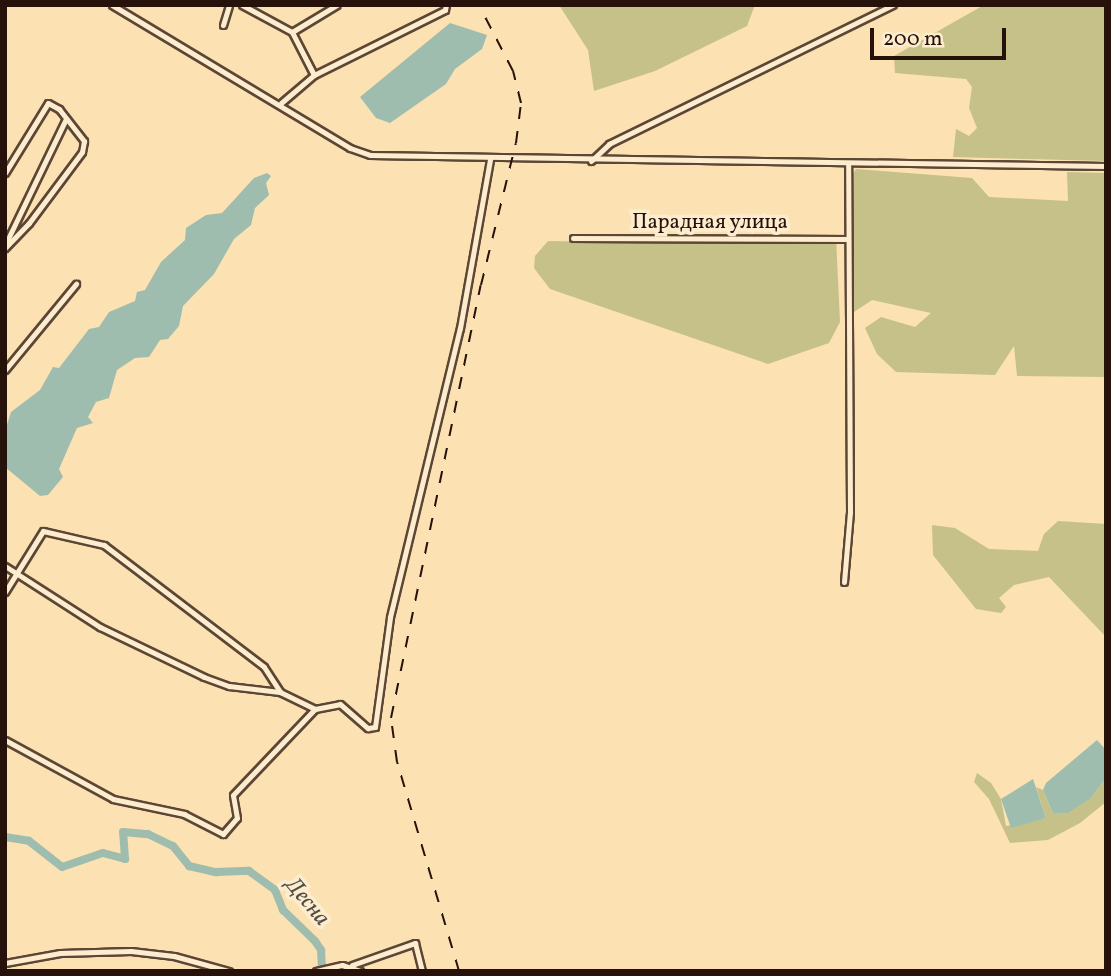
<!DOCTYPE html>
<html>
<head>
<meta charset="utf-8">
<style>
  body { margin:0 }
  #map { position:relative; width:1111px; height:976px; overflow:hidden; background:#fce1b2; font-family:Vollkorn,serif }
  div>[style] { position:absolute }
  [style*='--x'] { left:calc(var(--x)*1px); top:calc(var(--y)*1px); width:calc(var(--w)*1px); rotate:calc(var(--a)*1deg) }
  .green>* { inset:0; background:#c5c188 }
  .water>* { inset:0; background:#9fbdae }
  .river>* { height:8px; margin:-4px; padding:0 4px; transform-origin:4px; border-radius:4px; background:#9fbdae }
  .roads { filter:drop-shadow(2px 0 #5c4635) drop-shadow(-2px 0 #5c4635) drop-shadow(0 2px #5c4635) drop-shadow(0 -2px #5c4635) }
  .minor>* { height:5px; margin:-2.5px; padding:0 2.5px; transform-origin:2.5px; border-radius:2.5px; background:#fdeccd }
  .rail>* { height:2px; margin-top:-1px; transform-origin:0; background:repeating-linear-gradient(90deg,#26120b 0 12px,transparent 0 24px) }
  span { translate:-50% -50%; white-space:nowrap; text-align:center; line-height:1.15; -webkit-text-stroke:7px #fdeccd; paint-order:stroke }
  .street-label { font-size:21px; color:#26120b }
  .water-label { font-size:23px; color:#504e44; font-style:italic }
  .frame { position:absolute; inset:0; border:7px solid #26120b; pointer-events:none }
  .scale { position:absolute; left:870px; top:28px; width:136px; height:32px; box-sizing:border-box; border:4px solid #26120b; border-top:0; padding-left:9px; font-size:21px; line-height:24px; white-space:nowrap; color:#26120b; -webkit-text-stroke:5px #fdeccd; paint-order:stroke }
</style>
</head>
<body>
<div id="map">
  <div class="green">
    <div style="clip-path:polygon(559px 5px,755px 5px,747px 26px,655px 71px,594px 91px,588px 50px)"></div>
    <div style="clip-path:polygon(984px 5px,1106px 5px,1106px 161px,953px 157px,956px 129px,969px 136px,977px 128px,969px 108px,972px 87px,966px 79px,895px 73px,894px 56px)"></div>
    <div style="clip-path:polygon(856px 169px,972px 178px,989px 197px,1068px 201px,1067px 172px,1106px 173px,1106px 377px,1017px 376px,1014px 346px,995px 375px,896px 372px,877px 354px,865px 328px,881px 317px,915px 327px,931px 313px,872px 300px,854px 312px,849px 180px)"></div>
    <div style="clip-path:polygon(836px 237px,840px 322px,829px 343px,768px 364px,550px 289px,534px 268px,535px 256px,548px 241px,737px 244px)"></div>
    <div style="clip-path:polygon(1058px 521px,1106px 524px,1106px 637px,1049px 577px,1014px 585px,999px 598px,1006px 607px,1001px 613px,976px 609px,933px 555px,932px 525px,955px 528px,989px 549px,1038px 551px,1044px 534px)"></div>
    <div style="clip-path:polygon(977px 773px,991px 783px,1001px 799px,1006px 826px,1046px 818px,1036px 787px,1043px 790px,1053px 813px,1091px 798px,1106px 778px,1106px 802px,1080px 823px,1048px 840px,1010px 843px,989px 799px,974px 782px)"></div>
  </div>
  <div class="water">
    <div style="clip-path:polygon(450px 23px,487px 35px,482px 49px,455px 69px,446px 84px,390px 123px,376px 118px,360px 97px)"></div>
    <div style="clip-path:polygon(267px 173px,271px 176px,266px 183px,269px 195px,255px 208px,251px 225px,234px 239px,214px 274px,183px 306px,179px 326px,168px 339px,160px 340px,149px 357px,135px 358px,117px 370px,109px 398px,96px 402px,88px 417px,93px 423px,77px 428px,59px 469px,63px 477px,48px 495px,40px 496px,5px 467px,5px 431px,11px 412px,40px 390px,53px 367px,59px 368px,89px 329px,99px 327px,109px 312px,135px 301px,137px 292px,145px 290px,161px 262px,185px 240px,186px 228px,206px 215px,222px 213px,254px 178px)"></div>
    <div style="clip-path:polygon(1097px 740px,1106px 750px,1106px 778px,1091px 798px,1068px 813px,1053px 813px,1043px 790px,1046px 783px)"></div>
    <div style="clip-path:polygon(1033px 779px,1046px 818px,1011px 828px,1001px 799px)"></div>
  </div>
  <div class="river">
    <div style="--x:5;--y:837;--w:24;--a:9"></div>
    <div style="--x:29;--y:841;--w:42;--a:38.2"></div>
    <div style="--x:62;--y:867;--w:43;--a:-18.9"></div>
    <div style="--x:103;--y:853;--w:23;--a:15"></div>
    <div style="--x:125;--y:859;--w:27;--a:-94"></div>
    <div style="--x:123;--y:832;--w:25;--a:5"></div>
    <div style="--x:148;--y:834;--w:28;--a:26"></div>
    <div style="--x:173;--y:846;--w:26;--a:51"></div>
    <div style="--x:189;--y:866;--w:28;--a:13"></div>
    <div style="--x:216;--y:872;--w:33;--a:-2"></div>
    <div style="--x:249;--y:871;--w:32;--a:36"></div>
    <div style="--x:275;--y:890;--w:22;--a:68"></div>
    <div style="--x:283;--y:910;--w:45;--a:44.1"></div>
    <div style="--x:315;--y:941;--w:11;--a:56"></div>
    <div style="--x:321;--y:950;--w:21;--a:87"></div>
  </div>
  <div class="roads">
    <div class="minor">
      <div style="--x:112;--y:5;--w:278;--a:31"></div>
      <div style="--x:350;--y:148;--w:21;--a:19"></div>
      <div style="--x:370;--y:155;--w:736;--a:0.86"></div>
      <div style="--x:242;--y:5;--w:57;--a:28.4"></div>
      <div style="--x:223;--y:25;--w:21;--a:-73"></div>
      <div style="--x:314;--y:75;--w:48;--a:-117.1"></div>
      <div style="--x:292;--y:32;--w:52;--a:-31"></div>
      <div style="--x:281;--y:103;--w:43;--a:-40.3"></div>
      <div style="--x:314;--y:75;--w:146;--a:-26.4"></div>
      <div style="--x:445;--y:10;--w:5;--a:-79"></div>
      <div style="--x:591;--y:161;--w:25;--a:-43"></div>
      <div style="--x:609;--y:144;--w:316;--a:-26.1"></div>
      <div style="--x:5;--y:173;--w:82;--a:-58.4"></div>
      <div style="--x:48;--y:103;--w:13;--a:29"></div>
      <div style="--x:59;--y:109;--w:41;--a:52"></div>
      <div style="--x:84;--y:141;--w:11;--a:100"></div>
      <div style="--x:82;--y:152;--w:89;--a:126.7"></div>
      <div style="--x:29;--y:223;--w:35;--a:134"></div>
      <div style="--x:573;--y:238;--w:275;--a:0.2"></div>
      <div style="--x:5;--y:245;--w:140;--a:-64.2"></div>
      <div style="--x:5;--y:370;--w:112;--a:-50.5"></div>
      <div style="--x:5;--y:566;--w:113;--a:32.7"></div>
      <div style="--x:100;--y:627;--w:115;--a:25.7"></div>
      <div style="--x:204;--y:677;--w:27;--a:20"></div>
      <div style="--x:229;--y:686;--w:51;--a:6.7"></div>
      <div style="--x:844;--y:582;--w:70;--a:-85.1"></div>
      <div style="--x:850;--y:512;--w:349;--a:-90.3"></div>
      <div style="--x:5;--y:592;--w:72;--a:-58.1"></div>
      <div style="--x:43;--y:531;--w:63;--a:12.9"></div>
      <div style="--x:104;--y:545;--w:201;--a:37.3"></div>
      <div style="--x:264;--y:667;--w:30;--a:57"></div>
      <div style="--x:280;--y:692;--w:39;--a:26"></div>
      <div style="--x:315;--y:709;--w:25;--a:-11"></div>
      <div style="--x:340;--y:704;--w:37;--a:41"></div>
      <div style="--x:368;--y:728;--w:7;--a:-8"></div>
      <div style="--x:375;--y:727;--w:111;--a:-82.2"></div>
      <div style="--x:390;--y:617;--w:297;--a:-76.4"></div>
      <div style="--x:460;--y:328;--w:172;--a:-79.9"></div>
      <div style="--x:5;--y:740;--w:123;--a:28.6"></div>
      <div style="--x:113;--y:799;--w:73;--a:11.9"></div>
      <div style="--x:184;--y:814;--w:44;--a:27.1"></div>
      <div style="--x:223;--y:834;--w:21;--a:-49"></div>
      <div style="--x:237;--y:818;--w:23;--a:-100"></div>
      <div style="--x:233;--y:795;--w:119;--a:-46.4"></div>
      <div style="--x:5;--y:963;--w:56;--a:-10.3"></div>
      <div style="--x:60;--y:953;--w:71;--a:-1.6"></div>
      <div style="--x:131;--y:951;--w:43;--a:6.6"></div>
      <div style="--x:174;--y:956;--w:57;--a:15.3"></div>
      <div style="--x:352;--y:965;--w:67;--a:-19.2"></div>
      <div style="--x:415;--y:943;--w:29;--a:76"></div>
      <div style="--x:316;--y:971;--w:27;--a:-13"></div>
      <div style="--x:342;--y:965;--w:19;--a:18"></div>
    </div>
  </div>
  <div class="rail">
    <div style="--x:459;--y:971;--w:218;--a:-106.5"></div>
    <div style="--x:397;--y:762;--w:44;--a:-97.8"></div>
    <div style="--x:391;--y:718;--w:442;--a:-78.3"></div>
    <div style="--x:481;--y:285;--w:146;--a:-76.2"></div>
    <div style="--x:516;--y:143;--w:40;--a:-82.9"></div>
    <div style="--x:521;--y:103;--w:33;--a:-104"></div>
    <div style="--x:513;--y:71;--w:74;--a:-117.3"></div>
  </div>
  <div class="street-label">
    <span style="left:710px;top:223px">Парадная улица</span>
  </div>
  <div class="water-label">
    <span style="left:307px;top:902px;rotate:50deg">Десна</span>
  </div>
  <div class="frame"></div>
  <div class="scale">200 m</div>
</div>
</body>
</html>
